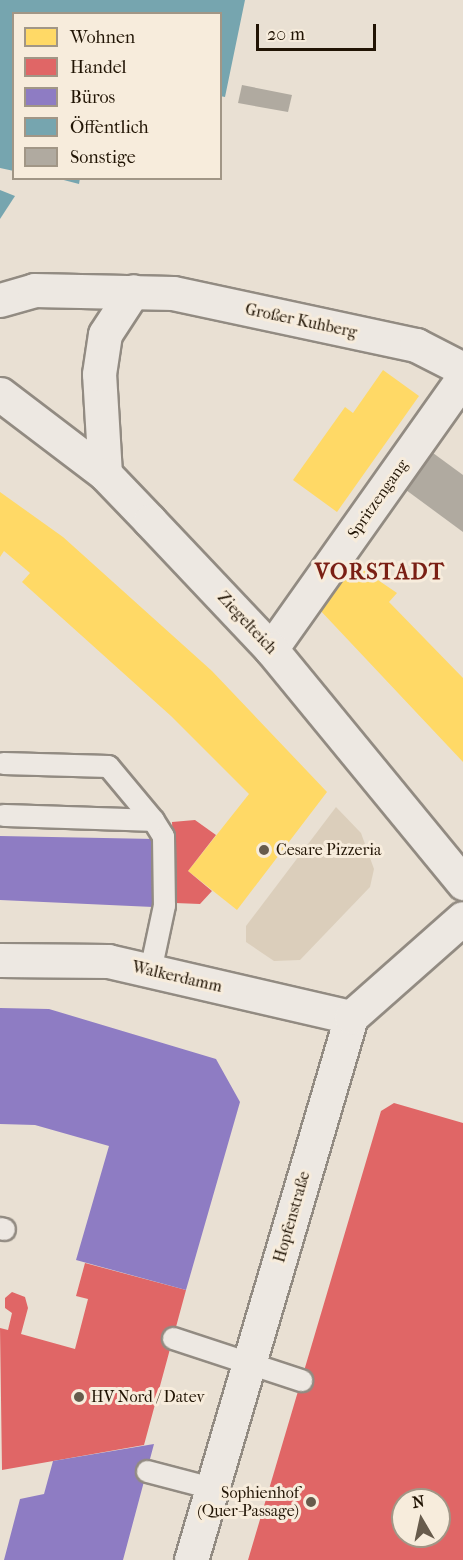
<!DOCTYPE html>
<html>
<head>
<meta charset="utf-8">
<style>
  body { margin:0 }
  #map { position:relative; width:463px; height:1560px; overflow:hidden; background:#e9e0d3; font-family:"IM FELL French Canon",serif }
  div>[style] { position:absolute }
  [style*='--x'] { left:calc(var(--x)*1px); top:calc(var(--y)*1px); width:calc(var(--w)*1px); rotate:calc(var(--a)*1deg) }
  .green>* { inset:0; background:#dbcebb }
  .homes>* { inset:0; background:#ffd966 }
  .shops>* { inset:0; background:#e06666 }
  .offices>* { inset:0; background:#8e7cc3 }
  .public>* { inset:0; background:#76a5af }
  .building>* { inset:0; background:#b0aaa0 }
  .roads { filter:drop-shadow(2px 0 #928b82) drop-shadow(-2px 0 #928b82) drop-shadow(0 2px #928b82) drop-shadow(0 -2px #928b82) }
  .lane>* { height:21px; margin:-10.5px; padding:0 10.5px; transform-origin:10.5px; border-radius:10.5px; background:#ede8e2 }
  .street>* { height:33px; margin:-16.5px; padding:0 16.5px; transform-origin:16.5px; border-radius:16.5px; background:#ede8e2 }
  .secondary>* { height:33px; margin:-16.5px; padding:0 16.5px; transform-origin:16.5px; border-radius:16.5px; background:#ede8e2 }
  .dots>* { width:16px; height:16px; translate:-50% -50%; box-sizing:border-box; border:3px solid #f7ecdc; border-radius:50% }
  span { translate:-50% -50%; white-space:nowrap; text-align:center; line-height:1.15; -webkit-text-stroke:6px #f7ecdc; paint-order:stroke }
  .street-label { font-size:16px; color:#211404 }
  .poi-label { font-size:16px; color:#211404 }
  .left { translate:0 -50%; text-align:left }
  .right { translate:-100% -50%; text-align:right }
  .district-label { font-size:22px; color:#7a1f14; font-weight:700; letter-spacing:1.5px }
  .legend { position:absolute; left:12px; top:12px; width:210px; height:168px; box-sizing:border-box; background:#f7ecdc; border:2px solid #a19686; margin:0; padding:8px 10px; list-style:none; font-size:18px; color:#211404 }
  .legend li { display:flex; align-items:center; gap:12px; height:30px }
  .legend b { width:30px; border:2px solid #a19686 }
  .north { position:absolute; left:391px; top:1488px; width:60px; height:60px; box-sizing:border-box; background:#f7ecdc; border:2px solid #a19686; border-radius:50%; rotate:351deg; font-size:16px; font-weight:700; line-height:24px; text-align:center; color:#211404 }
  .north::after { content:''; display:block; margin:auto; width:21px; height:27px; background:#675b4c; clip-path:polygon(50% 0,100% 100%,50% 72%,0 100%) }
  .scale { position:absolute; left:256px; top:24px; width:120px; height:27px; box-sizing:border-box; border:3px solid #211404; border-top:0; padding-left:8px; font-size:18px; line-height:21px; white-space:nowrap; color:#211404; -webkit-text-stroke:4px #f7ecdc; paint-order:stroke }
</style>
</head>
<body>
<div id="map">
  <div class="green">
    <div style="clip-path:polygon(336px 807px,361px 833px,374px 869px,370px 887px,300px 960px,274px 961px,246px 942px,246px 926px)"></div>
  </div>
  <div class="homes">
    <div style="clip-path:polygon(383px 370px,419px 396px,337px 512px,293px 480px,345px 407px,353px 413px)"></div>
    <div style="clip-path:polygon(0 492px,63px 537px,212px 671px,327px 792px,237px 910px,188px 871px,249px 794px,171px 716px,22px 582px,30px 573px,4px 551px,0 557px)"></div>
    <div style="clip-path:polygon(353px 563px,397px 593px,389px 602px,463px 678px,463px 762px,318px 608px)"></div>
  </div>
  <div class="shops">
    <div style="clip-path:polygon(195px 820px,216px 835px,188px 871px,212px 891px,200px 904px,175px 903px,172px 822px)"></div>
    <div style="clip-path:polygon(evenodd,394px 1103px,463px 1123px,463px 1560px,248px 1560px,381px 1111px,394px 1103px,403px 1500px,439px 1500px,439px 1536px,403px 1536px,403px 1500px)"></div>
    <div style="clip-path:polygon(85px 1263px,186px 1290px,144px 1445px,2px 1470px,0 1328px,8px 1330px,12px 1313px,5px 1308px,5px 1298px,12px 1292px,25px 1297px,28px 1308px,21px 1334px,75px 1349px,88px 1299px,76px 1296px)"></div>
  </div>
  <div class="offices">
    <div style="clip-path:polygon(0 836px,155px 839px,153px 907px,0 900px)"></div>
    <div style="clip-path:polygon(0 1008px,49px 1009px,216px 1059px,240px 1102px,186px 1290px,76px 1260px,109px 1146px,35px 1125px,0 1124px)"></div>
    <div style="clip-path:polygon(154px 1444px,123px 1560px,4px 1560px,20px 1499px,44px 1494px,53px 1461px)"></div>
  </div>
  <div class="public">
    <div style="clip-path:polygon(0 0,245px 0,225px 97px,220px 96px,220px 14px,14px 14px,14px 171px,0 168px)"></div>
    <div style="clip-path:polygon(56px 178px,80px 178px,79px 184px)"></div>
    <div style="clip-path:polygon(0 190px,15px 196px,0 219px)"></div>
  </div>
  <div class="building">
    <div style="clip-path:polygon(242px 85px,292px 95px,288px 112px,238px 103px)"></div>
    <div style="clip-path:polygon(433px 453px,463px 475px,463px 532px,406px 490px)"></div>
  </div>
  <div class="roads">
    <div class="lane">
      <div style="--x:3;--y:763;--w:105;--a:1.6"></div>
      <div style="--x:108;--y:766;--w:70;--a:50.2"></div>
      <div style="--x:153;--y:820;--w:19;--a:58"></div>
      <div style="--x:163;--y:836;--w:69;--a:89.2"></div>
      <div style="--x:164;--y:905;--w:67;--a:102"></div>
      <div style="--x:3;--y:815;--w:150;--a:1.9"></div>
      <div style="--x:0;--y:1228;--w:4;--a:14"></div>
      <div style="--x:173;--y:1338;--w:135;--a:18.2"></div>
      <div style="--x:147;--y:1471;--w:67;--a:14.7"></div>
    </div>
    <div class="street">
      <div style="--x:0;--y:300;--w:35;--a:-16"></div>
      <div style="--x:34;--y:290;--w:139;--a:1.2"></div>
      <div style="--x:173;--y:293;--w:249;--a:12.1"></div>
      <div style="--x:416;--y:345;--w:53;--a:27.1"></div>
      <div style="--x:105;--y:474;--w:100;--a:-93.4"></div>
      <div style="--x:99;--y:374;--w:40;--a:-81.5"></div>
      <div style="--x:105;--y:334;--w:51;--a:-56.9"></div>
      <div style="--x:271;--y:649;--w:332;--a:-54.7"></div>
      <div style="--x:0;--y:960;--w:108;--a:0.5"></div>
      <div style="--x:108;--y:961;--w:249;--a:13"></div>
      <div style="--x:191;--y:1560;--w:566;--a:-73.58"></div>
      <div style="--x:351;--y:1017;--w:149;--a:-41.5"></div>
    </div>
    <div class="secondary">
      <div style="--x:0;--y:394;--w:132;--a:37.3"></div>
      <div style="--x:105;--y:474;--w:65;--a:46.2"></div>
      <div style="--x:150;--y:521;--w:176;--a:46.6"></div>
      <div style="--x:271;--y:649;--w:303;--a:50.6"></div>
    </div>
  </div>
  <div class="dots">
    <div style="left:264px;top:850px;background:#675b4c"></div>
    <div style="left:79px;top:1397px;background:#675b4c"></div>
    <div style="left:311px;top:1502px;background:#675b4c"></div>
  </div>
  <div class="street-label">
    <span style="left:301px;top:321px;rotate:12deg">Großer Kuhberg</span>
    <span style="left:378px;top:499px;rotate:-55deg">Spritzengang</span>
    <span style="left:247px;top:623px;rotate:47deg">Ziegelteich</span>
    <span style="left:177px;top:977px;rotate:13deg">Walkerdamm</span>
    <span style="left:292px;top:1217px;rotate:-74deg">Hopfenstraße</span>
  </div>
  <div class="poi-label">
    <span class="left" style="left:276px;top:850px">Cesare Pizzeria</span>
    <span class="left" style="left:91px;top:1397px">HV Nord / Datev</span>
    <span class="right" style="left:299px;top:1502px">Sophienhof<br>(Quer-Passage)</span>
  </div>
  <div class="district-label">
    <span style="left:380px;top:573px">VORSTADT</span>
  </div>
  <ul class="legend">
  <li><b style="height:16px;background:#ffd966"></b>Wohnen</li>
  <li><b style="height:16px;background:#e06666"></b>Handel</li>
  <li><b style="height:16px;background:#8e7cc3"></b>Büros</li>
  <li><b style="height:16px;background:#76a5af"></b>Öffentlich</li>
  <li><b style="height:16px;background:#b0aaa0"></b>Sonstige</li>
  </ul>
  <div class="north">N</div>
  <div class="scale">20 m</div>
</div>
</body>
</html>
